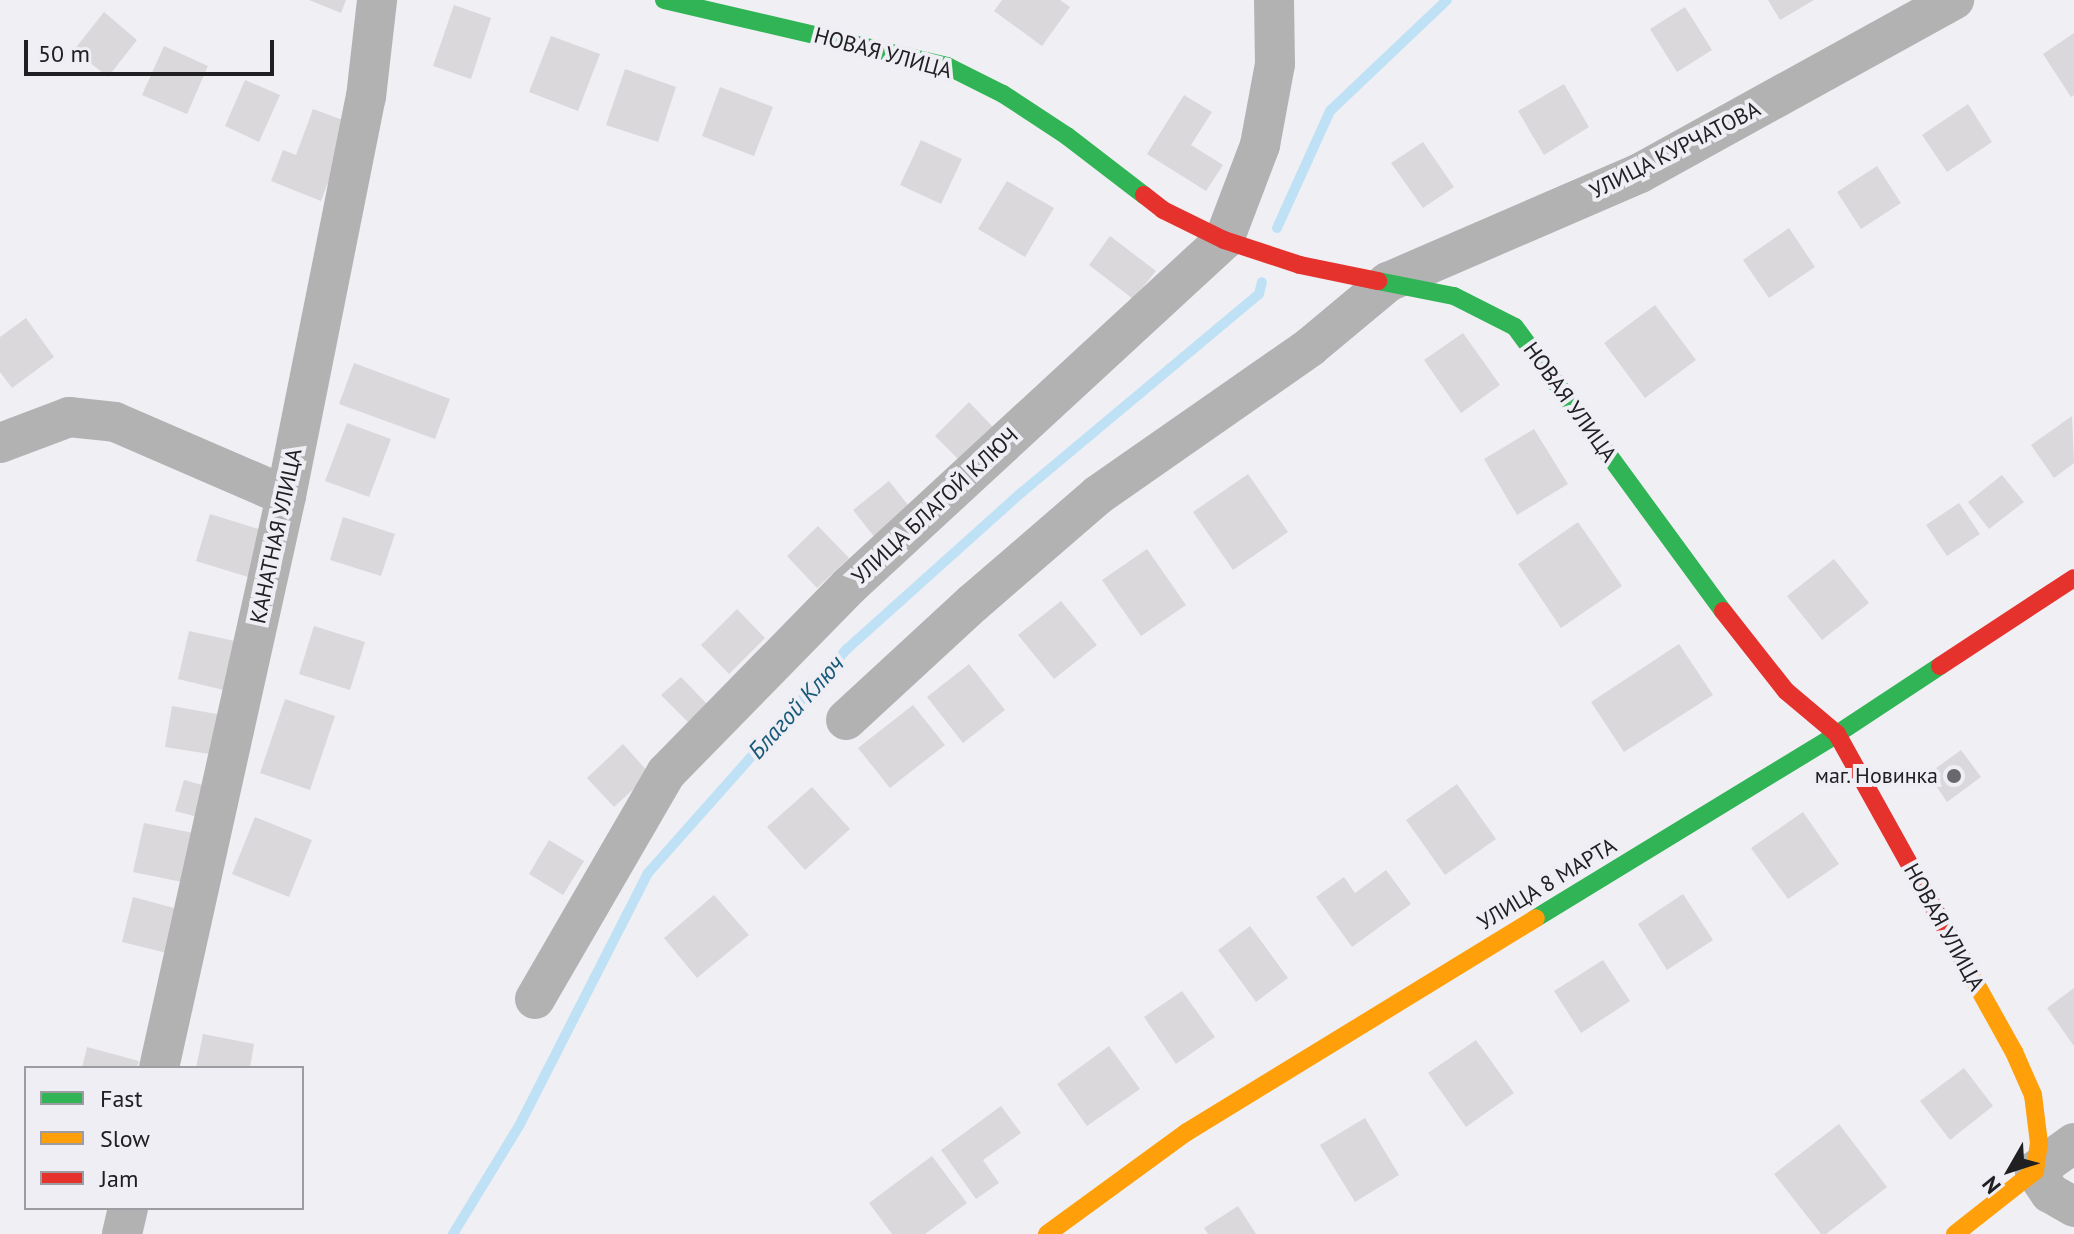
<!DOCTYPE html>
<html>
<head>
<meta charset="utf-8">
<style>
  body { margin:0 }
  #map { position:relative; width:2074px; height:1234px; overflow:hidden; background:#f0eff4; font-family:"PT Sans",sans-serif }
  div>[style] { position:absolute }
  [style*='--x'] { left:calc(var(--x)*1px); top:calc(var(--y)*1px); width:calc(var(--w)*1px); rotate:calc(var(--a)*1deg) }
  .stream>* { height:10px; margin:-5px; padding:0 5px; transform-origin:5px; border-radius:5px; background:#bfe1f5 }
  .building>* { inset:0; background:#dad8db }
  .street>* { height:40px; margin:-20px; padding:0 20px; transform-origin:20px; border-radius:20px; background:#b3b2b3 }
  .fast>* { height:18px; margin:-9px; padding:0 9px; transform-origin:9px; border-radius:9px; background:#30b455 }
  .slow>* { height:18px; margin:-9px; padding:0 9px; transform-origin:9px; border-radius:9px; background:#ff9f0a }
  .jam>* { height:18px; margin:-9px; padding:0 9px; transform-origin:9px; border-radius:9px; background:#e5322d }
  .dots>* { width:22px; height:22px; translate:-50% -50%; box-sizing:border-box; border:4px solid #efeef5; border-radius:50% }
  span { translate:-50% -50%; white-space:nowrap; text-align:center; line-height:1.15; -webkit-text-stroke:8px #efeef5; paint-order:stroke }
  .street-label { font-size:22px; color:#202022 }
  .poi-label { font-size:22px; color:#202022 }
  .right { translate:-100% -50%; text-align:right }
  .water-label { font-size:24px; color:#165a78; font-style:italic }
  .legend { position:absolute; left:24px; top:1066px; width:280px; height:144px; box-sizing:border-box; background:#efeef5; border:2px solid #9c9ca1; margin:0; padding:10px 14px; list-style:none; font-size:24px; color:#202022 }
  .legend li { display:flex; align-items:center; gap:16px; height:40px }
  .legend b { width:40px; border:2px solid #9c9ca1 }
  .north { position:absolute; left:1970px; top:1130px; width:80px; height:80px; -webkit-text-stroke:6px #efeef5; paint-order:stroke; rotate:231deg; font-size:22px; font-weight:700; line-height:32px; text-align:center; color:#202022 }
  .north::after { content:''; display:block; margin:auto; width:28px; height:36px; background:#202022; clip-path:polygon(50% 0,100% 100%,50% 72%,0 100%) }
  .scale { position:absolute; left:24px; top:40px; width:250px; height:36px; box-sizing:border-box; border:4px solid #202022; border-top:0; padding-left:10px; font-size:24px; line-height:28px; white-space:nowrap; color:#202022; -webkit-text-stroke:6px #efeef5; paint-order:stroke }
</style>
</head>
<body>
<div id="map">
  <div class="stream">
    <div style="--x:1277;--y:228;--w:128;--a:-65.6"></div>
    <div style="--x:1330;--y:111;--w:161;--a:-43.5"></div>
    <div style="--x:453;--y:1234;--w:127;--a:-58.6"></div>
    <div style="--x:519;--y:1126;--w:284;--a:-63"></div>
    <div style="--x:648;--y:873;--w:300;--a:-48.4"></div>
    <div style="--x:847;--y:649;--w:234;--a:-41.9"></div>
    <div style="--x:1021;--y:493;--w:310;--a:-39.9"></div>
    <div style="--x:1259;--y:294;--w:12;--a:-76"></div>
  </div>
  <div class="building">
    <div style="clip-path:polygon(309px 0,346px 0,341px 13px)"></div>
    <div style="clip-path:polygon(1002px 0,1060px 0,1070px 7px,1042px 46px,994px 11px)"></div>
    <div style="clip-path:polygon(1768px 0,1814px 0,1780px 20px)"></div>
    <div style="clip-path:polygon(454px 5px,491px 18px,471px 79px,433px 66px)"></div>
    <div style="clip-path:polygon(1685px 7px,1712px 50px,1677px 72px,1650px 29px)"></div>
    <div style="clip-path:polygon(104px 12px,137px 40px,108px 77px,74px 50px)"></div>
    <div style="clip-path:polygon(2074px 33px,2074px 95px,2071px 97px,2043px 54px)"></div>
    <div style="clip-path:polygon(551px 36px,600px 54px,578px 111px,529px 92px)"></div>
    <div style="clip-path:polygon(164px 46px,208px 66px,187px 114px,142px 95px)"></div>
    <div style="clip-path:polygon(625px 69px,676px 87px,658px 142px,606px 125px)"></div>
    <div style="clip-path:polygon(245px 80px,280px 95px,259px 142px,225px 126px)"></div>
    <div style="clip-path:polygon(1564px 84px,1589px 127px,1544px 155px,1518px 111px)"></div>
    <div style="clip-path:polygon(720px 87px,773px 107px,754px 156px,702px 136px)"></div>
    <div style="clip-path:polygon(1184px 95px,1212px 112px,1191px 145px,1223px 165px,1206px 191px,1147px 154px)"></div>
    <div style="clip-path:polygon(1968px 104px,1992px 142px,1947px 172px,1922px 135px)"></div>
    <div style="clip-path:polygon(313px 109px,351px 123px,321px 201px,271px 181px,283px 150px,296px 155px)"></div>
    <div style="clip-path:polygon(921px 140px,962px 159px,941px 204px,900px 185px)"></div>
    <div style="clip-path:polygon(1423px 142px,1454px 187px,1423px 208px,1391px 163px)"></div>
    <div style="clip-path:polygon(1877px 166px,1901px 203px,1861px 229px,1837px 192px)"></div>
    <div style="clip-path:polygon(1007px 181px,1054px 208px,1025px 257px,978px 229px)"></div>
    <div style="clip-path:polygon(1789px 228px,1815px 267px,1769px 298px,1743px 260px)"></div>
    <div style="clip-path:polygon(1110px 236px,1156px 271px,1133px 299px,1089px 265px)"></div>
    <div style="clip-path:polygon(1655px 305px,1696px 360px,1645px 398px,1604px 343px)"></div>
    <div style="clip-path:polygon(26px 318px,54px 357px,12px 388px,0 372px,0 337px)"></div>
    <div style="clip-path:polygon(1463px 333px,1500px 385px,1461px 413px,1424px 360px)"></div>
    <div style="clip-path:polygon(354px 363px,450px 399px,435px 439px,339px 404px)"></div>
    <div style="clip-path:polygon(969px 402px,993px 427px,960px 461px,935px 436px)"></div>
    <div style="clip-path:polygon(2072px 416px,2074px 463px,2054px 478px,2031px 445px)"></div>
    <div style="clip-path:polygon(347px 423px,391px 439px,369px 497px,325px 481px)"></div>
    <div style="clip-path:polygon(1534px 429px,1568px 484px,1517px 515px,1484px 459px)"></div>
    <div style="clip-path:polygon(1248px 474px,1288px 532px,1233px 570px,1193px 512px)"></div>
    <div style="clip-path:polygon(2002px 475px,2024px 502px,1989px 529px,1968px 502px)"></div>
    <div style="clip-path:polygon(889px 481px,912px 510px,876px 539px,853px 510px)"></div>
    <div style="clip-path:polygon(1959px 503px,1980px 534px,1947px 556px,1926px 525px)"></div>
    <div style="clip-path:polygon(210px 514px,262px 530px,248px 577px,196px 561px)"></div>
    <div style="clip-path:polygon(343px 517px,395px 534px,381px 576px,330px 560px)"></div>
    <div style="clip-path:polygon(1578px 522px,1622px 586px,1561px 628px,1518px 564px)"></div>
    <div style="clip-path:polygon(818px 526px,849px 558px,817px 588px,787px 556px)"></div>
    <div style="clip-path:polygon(1147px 549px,1186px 605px,1141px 636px,1102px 580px)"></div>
    <div style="clip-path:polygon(1834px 559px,1869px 603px,1822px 640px,1787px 596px)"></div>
    <div style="clip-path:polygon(1061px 601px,1097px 645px,1054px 679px,1018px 635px)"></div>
    <div style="clip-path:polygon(737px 609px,765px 638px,729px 674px,701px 645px)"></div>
    <div style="clip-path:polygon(314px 626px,365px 642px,350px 690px,299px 674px)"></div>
    <div style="clip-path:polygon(189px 631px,239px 642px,228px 691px,178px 679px)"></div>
    <div style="clip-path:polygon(1679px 644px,1713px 695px,1624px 752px,1591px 702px)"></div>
    <div style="clip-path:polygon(969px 664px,1005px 710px,963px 743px,927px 697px)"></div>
    <div style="clip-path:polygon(681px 677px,707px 704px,688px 722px,661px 695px)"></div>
    <div style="clip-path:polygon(285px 699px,335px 716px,310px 790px,260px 773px)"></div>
    <div style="clip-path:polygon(913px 705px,945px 745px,890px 788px,858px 748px)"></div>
    <div style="clip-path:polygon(172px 706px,222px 715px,216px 755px,165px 747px)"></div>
    <div style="clip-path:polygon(623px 744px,650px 774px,614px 807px,587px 778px)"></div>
    <div style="clip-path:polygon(1961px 750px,1981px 777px,1947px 802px,1928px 774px)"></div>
    <div style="clip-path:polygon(184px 780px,213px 788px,205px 819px,175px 811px)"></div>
    <div style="clip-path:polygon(1457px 784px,1496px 839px,1445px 875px,1406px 820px)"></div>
    <div style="clip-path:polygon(812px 787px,850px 829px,805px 870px,767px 827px)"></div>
    <div style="clip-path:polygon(1803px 812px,1839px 864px,1788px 899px,1751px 848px)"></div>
    <div style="clip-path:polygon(255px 817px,312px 840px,289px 897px,232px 874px)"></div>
    <div style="clip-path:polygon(144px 823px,193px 833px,182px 882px,133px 872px)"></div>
    <div style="clip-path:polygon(549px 840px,584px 861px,563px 895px,529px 874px)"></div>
    <div style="clip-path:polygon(1386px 870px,1411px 904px,1352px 947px,1316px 897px,1344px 877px,1355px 893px)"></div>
    <div style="clip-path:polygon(1683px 894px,1713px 940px,1667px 970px,1638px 924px)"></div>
    <div style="clip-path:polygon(714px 895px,749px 935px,697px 978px,664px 938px)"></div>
    <div style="clip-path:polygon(133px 897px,178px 909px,167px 953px,122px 942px)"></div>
    <div style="clip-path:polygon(1250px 926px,1288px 978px,1256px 1002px,1218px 950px)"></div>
    <div style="clip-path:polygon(1603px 960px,1630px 1001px,1581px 1033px,1554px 991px)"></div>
    <div style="clip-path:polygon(2074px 988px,2074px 1046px,2047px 1008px)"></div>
    <div style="clip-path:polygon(1182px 991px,1215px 1037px,1176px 1064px,1144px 1017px)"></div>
    <div style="clip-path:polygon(203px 1034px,254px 1044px,250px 1068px,196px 1068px)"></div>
    <div style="clip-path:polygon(1476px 1040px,1514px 1093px,1466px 1127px,1428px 1073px)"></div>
    <div style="clip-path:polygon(1109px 1046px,1140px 1089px,1087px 1126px,1057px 1084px)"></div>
    <div style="clip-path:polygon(87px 1047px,139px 1061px,137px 1068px,82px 1068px)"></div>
    <div style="clip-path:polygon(1964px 1068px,1993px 1106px,1950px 1140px,1920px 1101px)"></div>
    <div style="clip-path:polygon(1001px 1106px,1021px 1133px,983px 1160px,999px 1183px,976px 1199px,941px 1150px)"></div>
    <div style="clip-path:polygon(1365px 1118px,1399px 1175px,1355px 1202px,1320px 1145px)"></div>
    <div style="clip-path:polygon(1839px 1124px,1887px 1187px,1826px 1234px,1821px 1234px,1774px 1174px)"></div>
    <div style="clip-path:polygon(932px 1156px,967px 1203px,925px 1234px,892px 1234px,869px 1203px)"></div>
    <div style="clip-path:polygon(1238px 1206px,1256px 1234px,1208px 1234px,1204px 1228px)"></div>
  </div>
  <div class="street">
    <div style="--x:0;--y:443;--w:74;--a:-20.6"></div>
    <div style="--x:69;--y:417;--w:46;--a:6.2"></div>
    <div style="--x:115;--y:422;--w:186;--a:23.4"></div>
    <div style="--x:846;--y:720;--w:173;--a:-42.7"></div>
    <div style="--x:973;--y:603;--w:165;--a:-40.8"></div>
    <div style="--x:1098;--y:495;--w:259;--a:-34.9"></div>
    <div style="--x:1310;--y:347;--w:102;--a:-39.8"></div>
    <div style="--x:1388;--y:282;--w:275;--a:-23.4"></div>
    <div style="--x:1640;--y:173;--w:359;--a:-28.9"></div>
    <div style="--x:535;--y:999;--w:261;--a:-59.9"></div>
    <div style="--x:666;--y:773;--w:262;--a:-45.6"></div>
    <div style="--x:849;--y:586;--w:510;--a:-42.7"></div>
    <div style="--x:1224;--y:240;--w:102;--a:-69.2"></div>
    <div style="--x:1260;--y:145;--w:82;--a:-79.5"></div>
    <div style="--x:1275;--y:64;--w:64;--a:-90.9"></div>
    <div style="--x:159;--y:1068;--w:586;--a:-77.48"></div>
    <div style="--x:286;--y:496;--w:407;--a:-78.7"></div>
    <div style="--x:366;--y:97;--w:98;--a:-83.5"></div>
    <div style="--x:2074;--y:1143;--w:48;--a:144.3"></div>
    <div style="--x:2035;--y:1171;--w:27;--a:56"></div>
    <div style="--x:2050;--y:1193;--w:28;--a:30"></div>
    <div style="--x:122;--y:1234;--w:27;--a:-77"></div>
  </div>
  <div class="fast">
    <div style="--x:664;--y:0;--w:291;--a:13.1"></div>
    <div style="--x:947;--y:66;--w:63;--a:26.6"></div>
    <div style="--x:1003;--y:94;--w:77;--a:33.3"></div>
    <div style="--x:1067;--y:136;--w:97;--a:37.5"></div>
    <div style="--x:1378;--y:281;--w:77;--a:11.2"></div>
    <div style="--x:1454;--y:296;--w:68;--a:26.9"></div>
    <div style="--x:1515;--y:327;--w:352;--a:53.8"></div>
    <div style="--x:1536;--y:918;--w:353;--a:-31.4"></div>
    <div style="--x:1837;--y:734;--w:123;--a:-33.4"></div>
  </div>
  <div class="slow">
    <div style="--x:1047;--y:1234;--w:173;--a:-36.1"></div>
    <div style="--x:1187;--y:1132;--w:409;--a:-31.5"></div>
    <div style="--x:1955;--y:1234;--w:102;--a:-38.2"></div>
    <div style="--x:2035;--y:1171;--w:28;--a:-82"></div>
    <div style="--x:2039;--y:1143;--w:48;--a:-97.1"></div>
    <div style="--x:2033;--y:1095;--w:47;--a:-113.8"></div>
    <div style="--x:2014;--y:1052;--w:111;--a:-119.1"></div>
  </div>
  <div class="jam">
    <div style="--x:1144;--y:195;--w:24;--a:38"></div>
    <div style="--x:1163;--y:210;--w:68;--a:26.2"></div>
    <div style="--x:1224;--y:240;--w:80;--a:18.2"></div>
    <div style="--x:1300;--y:265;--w:80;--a:11.6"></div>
    <div style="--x:1723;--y:611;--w:102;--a:51.8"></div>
    <div style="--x:1786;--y:691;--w:67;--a:40.1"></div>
    <div style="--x:1837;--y:734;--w:253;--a:60.9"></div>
    <div style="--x:1940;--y:666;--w:160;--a:-33.3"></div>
  </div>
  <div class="dots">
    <div style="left:1954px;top:776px;background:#69686c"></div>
  </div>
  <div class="street-label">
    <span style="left:883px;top:53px;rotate:15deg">НОВАЯ УЛИЦА</span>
    <span style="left:1675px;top:150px;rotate:-27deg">УЛИЦА КУРЧАТОВА</span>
    <span style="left:1570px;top:402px;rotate:54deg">НОВАЯ УЛИЦА</span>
    <span style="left:935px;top:506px;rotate:-43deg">УЛИЦА БЛАГОЙ КЛЮЧ</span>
    <span style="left:276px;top:536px;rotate:-78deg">КАНАТНАЯ УЛИЦА</span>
    <span style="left:1547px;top:884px;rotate:-31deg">УЛИЦА 8 МАРТА</span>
    <span style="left:1944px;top:927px;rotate:61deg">НОВАЯ УЛИЦА</span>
  </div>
  <div class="poi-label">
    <span class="right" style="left:1938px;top:776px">маг. Новинка</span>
  </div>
  <div class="water-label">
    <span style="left:796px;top:707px;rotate:-48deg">Благой Ключ</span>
  </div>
  <ul class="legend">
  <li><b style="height:10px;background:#30b455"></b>Fast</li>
  <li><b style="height:10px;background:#ff9f0a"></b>Slow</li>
  <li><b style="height:10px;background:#e5322d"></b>Jam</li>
  </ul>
  <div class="north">N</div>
  <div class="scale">50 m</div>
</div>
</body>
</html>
